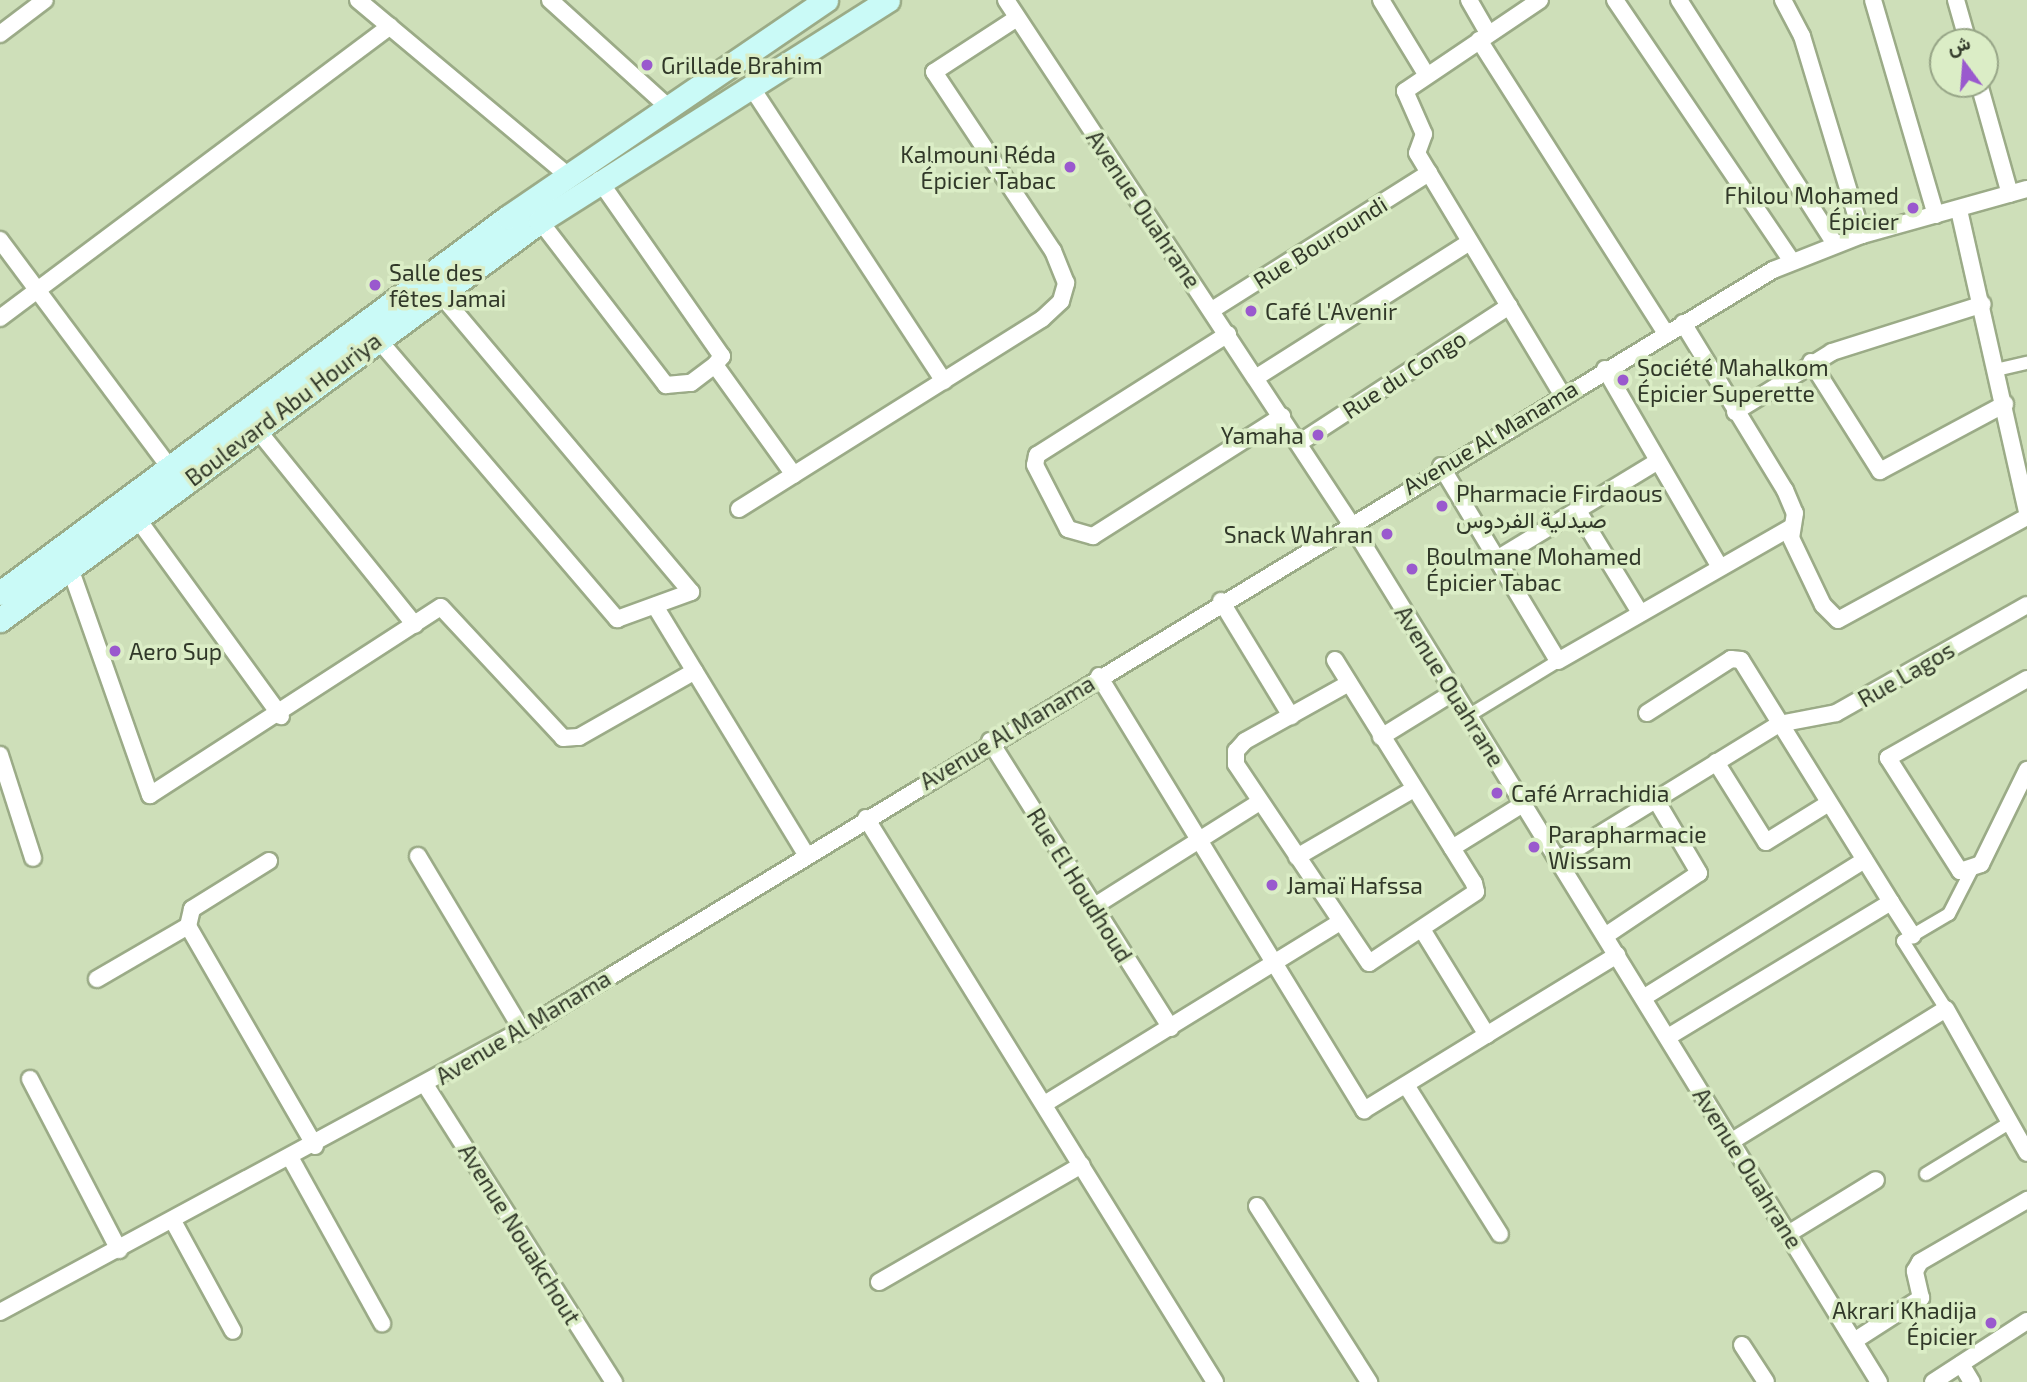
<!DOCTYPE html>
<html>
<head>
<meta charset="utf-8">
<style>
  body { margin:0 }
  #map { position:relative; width:2027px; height:1382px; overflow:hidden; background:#cedfb9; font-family:"Exo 2",Vazirmatn,sans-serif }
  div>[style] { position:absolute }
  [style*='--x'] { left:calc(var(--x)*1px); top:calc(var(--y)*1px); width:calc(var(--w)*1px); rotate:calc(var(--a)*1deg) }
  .roads { filter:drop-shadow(2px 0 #9bab87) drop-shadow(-2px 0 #9bab87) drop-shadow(0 2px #9bab87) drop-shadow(0 -2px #9bab87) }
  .pedestrian>* { height:12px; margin:-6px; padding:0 6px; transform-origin:6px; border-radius:6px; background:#fff }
  .minor>* { height:16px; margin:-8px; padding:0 8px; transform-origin:8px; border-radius:8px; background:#fff }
  .secondary>* { height:23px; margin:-11.5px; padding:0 11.5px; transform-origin:11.5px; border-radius:11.5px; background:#cafaf7 }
  .dots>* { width:19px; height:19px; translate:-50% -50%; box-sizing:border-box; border:4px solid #dbedc6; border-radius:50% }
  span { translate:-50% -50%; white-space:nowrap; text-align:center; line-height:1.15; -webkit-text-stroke:7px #dbedc6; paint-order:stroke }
  .poi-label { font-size:23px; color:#313829 }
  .left { translate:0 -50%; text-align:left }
  .right { translate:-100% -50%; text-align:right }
  .street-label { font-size:23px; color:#313829 }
  .north { position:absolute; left:1929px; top:28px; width:70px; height:70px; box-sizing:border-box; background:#dbedc6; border:2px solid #97a587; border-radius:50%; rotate:344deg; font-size:19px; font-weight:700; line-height:28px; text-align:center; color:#313829 }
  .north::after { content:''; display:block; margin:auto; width:24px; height:32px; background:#9a59ce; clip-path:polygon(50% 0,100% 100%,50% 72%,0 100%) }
</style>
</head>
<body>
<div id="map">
  <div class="roads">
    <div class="pedestrian">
      <div style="--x:2000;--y:369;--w:28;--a:-13"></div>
      <div style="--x:1468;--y:716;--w:105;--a:-31.4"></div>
      <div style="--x:1946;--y:1009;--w:80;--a:-122.3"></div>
      <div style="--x:1903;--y:941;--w:53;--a:-30.4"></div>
      <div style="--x:1949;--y:914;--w:48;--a:-62.9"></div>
      <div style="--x:1926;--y:1174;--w:97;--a:-31.6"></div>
    </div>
    <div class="minor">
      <div style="--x:358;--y:0;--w:273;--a:39.9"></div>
      <div style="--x:550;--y:0;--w:158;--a:42.2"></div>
      <div style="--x:1006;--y:0;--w:624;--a:56.64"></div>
      <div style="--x:1349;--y:521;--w:1011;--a:58.39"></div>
      <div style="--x:1381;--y:0;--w:87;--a:58.7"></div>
      <div style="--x:1469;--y:0;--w:38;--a:60"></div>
      <div style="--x:1540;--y:0;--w:163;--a:146"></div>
      <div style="--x:1405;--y:91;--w:47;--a:66.2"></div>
      <div style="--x:1424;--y:134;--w:20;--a:110"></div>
      <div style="--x:1417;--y:153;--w:280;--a:59"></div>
      <div style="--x:1615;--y:0;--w:314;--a:55.9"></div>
      <div style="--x:1679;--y:0;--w:290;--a:57.4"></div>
      <div style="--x:1783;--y:0;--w:41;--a:62.2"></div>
      <div style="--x:1802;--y:36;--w:208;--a:73.2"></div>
      <div style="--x:1873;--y:0;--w:224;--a:73.7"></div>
      <div style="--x:1956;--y:0;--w:44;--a:74.1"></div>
      <div style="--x:0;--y:34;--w:56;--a:-37.1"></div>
      <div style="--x:1479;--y:40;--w:348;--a:57.5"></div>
      <div style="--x:1979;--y:84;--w:114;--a:74.3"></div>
      <div style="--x:750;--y:85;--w:354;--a:56.8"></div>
      <div style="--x:599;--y:180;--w:215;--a:55.1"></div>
      <div style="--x:722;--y:356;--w:11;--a:128"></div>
      <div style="--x:715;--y:365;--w:135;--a:54.3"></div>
      <div style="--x:1959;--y:210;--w:310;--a:77.3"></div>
      <div style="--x:540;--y:221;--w:207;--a:52.5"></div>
      <div style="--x:666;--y:385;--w:25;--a:-5"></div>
      <div style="--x:691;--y:383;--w:30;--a:-37"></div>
      <div style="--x:0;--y:240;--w:283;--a:53.3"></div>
      <div style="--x:1212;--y:310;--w:257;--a:-32.3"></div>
      <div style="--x:0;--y:318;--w:487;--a:-36.8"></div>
      <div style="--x:1683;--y:323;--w:196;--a:58.6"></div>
      <div style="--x:1785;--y:490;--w:25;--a:67"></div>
      <div style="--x:1795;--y:513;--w:25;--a:99"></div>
      <div style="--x:1791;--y:538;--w:74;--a:64.5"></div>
      <div style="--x:1823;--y:605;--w:21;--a:45"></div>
      <div style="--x:1838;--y:620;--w:215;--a:-28.6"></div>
      <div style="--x:1228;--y:334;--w:226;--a:147.6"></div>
      <div style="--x:1037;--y:455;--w:10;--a:101"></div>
      <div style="--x:1035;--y:465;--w:72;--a:62.7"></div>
      <div style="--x:1068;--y:529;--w:26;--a:16"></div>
      <div style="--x:1093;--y:536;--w:224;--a:-32.4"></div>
      <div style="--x:377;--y:338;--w:370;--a:49.5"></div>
      <div style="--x:617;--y:619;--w:79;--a:-20"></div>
      <div style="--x:691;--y:592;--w:391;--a:-130.1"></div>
      <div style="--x:1811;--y:362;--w:129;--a:57.7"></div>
      <div style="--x:1880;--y:471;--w:142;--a:-28.2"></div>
      <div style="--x:1605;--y:369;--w:228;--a:59.9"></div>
      <div style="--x:1257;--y:377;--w:252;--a:-32.4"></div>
      <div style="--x:1735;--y:412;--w:114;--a:-31.7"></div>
      <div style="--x:1832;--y:352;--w:158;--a:-17.6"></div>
      <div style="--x:256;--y:428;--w:253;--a:51.1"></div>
      <div style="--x:1299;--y:443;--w:251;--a:-33.1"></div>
      <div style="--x:1441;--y:466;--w:227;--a:59"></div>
      <div style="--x:1558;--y:661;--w:267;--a:-29.8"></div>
      <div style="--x:739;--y:509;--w:358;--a:-32.1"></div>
      <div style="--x:1042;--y:319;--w:26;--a:-43"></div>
      <div style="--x:1061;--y:301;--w:19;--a:-74"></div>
      <div style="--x:1066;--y:283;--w:35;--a:-112"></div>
      <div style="--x:1053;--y:251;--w:215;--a:-123.6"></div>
      <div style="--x:934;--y:72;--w:99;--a:-33"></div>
      <div style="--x:1578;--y:511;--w:117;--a:58.6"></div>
      <div style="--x:137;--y:518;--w:245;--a:54"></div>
      <div style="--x:1497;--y:559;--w:188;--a:-31.3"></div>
      <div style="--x:70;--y:568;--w:241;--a:70.6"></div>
      <div style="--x:150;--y:795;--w:346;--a:-32.9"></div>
      <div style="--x:441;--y:607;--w:179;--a:47"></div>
      <div style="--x:563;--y:738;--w:16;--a:-4"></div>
      <div style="--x:579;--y:737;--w:133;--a:-29.6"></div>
      <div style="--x:1221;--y:601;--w:135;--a:58.7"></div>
      <div style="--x:655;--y:606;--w:290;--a:58.7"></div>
      <div style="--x:1335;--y:660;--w:263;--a:58.1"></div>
      <div style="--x:1474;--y:883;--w:9;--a:77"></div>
      <div style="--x:1476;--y:892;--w:128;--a:146.4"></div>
      <div style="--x:1369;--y:963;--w:239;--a:-123.8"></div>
      <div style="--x:1236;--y:764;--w:13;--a:-90"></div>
      <div style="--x:1236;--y:751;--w:13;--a:-48"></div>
      <div style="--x:1245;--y:741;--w:119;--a:-29.1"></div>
      <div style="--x:1099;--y:676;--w:509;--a:58.59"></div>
      <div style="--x:1364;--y:1110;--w:297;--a:-31.5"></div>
      <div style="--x:2027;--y:679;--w:160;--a:150.4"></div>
      <div style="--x:1888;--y:758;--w:134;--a:57.5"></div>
      <div style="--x:1960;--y:871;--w:22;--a:-18"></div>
      <div style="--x:1981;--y:864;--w:105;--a:-63.9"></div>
      <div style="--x:1647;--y:713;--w:100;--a:-32.7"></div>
      <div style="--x:1731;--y:659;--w:10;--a:6"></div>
      <div style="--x:1741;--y:660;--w:285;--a:58.2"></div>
      <div style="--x:1891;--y:902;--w:261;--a:148.8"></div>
      <div style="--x:1381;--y:737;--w:86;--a:-31.7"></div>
      <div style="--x:990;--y:741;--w:339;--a:57.8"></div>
      <div style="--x:0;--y:755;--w:108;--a:72.2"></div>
      <div style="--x:1716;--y:762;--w:94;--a:58"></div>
      <div style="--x:1766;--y:842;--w:74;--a:-31.8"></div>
      <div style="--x:866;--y:818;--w:663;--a:58.25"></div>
      <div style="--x:1452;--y:848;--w:84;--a:-31.8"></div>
      <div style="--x:418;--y:856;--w:203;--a:59.1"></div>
      <div style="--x:1297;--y:857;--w:135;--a:-30.2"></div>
      <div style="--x:1558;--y:860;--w:259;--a:-31.6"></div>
      <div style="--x:1779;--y:724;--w:58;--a:-10.9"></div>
      <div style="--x:1836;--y:713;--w:219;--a:-29.5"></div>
      <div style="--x:269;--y:861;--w:91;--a:148.1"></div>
      <div style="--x:192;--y:909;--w:17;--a:103"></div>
      <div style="--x:188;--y:926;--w:254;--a:60"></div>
      <div style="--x:1891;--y:902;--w:40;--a:57.1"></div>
      <div style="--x:1093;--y:907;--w:195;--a:-32.2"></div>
      <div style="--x:1423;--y:931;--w:122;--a:58.4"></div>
      <div style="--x:1605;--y:936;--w:113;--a:-33.8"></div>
      <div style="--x:1699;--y:873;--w:85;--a:-120.5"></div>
      <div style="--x:97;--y:979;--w:105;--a:-30.2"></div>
      <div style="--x:1643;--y:998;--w:261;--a:-31.9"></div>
      <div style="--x:30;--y:1079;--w:193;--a:62.5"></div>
      <div style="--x:1406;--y:1085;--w:176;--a:57.8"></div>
      <div style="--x:426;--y:1086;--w:351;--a:57.6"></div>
      <div style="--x:1046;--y:1103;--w:344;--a:-31.6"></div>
      <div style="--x:1732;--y:1141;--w:251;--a:-31.7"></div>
      <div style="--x:1946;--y:1009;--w:165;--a:60.6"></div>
      <div style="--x:291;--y:1159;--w:188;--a:61"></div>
      <div style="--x:1257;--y:1206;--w:209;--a:57.5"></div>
      <div style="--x:173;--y:1221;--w:125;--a:61.4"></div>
      <div style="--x:1788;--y:1234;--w:103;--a:-31.5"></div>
      <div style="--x:879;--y:1282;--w:234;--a:-30"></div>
      <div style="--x:0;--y:1312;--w:593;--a:-28.38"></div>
      <div style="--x:522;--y:1030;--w:1464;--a:-31.28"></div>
      <div style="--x:1773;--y:270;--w:96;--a:-21.5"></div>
      <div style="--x:1862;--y:235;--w:171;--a:-15.6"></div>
      <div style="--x:1854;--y:1341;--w:80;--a:-32.7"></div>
      <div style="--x:1921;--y:1298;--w:28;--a:-103"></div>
      <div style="--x:1915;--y:1271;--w:10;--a:-61"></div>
      <div style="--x:1920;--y:1262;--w:124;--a:-30.1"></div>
      <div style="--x:1742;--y:1345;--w:44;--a:57"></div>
      <div style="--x:1961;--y:1364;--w:21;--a:59"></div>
      <div style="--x:1933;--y:1382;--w:112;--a:-33"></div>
    </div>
    <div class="secondary">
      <div style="--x:0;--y:593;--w:632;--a:-36.51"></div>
      <div style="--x:508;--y:217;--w:385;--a:-34.3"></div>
      <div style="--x:0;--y:620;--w:671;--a:-36.46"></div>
      <div style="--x:540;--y:221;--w:412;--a:-32.4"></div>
    </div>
  </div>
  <div class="dots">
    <div style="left:647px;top:65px;background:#9a59ce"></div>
    <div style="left:1070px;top:167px;background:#9a59ce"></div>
    <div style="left:1913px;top:208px;background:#9a59ce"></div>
    <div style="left:375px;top:285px;background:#9a59ce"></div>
    <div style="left:1251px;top:311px;background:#9a59ce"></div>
    <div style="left:1623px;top:380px;background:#9a59ce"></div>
    <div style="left:1318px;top:435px;background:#9a59ce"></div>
    <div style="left:1442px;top:506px;background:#9a59ce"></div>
    <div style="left:1387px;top:534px;background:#9a59ce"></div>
    <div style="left:1412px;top:569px;background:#9a59ce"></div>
    <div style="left:115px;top:651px;background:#9a59ce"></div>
    <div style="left:1497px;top:793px;background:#9a59ce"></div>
    <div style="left:1534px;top:847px;background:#9a59ce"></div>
    <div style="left:1272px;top:885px;background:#9a59ce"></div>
    <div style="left:1991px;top:1323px;background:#9a59ce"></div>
  </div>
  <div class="poi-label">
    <span class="left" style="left:661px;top:65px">Grillade Brahim</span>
    <span class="right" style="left:1056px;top:167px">Kalmouni Réda<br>Épicier Tabac</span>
    <span class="right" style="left:1899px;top:208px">Fhilou Mohamed<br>Épicier</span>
    <span class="left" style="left:389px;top:285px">Salle des<br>fêtes Jamai</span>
    <span class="left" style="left:1265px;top:311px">Café L'Avenir</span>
    <span class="left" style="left:1637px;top:380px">Société Mahalkom<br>Épicier Superette</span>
    <span class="right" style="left:1304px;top:435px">Yamaha</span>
    <span class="left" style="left:1456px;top:506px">Pharmacie Firdaous<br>صيدلية الفردوس</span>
    <span class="right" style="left:1373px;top:534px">Snack Wahran</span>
    <span class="left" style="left:1426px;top:569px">Boulmane Mohamed<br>Épicier Tabac</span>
    <span class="left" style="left:129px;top:651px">Aero Sup</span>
    <span class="left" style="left:1511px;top:793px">Café Arrachidia</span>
    <span class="left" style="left:1548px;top:847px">Parapharmacie<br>Wissam</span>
    <span class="left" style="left:1286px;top:885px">Jamaï Hafssa</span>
    <span class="right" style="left:1977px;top:1323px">Akrari Khadija<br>Épicier</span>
  </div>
  <div class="street-label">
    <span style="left:1144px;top:209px;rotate:56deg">Avenue Ouahrane</span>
    <span style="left:1320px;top:242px;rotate:-32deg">Rue Bouroundi</span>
    <span style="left:1404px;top:374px;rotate:-33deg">Rue du Congo</span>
    <span style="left:283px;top:409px;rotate:-37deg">Boulevard Abu Houriya</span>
    <span style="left:1490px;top:437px;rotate:-31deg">Avenue Al Manama</span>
    <span style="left:1906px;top:674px;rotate:-30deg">Rue Lagos</span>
    <span style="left:1450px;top:686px;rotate:58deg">Avenue Ouahrane</span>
    <span style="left:1007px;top:732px;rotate:-31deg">Avenue Al Manama</span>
    <span style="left:1080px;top:885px;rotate:58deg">Rue El Houdhoud</span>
    <span style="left:523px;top:1027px;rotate:-31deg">Avenue Al Manama</span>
    <span style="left:1748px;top:1168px;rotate:58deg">Avenue Ouahrane</span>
    <span style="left:520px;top:1234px;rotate:58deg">Avenue Nouakchout</span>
  </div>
  <div class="north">ش</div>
</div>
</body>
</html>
